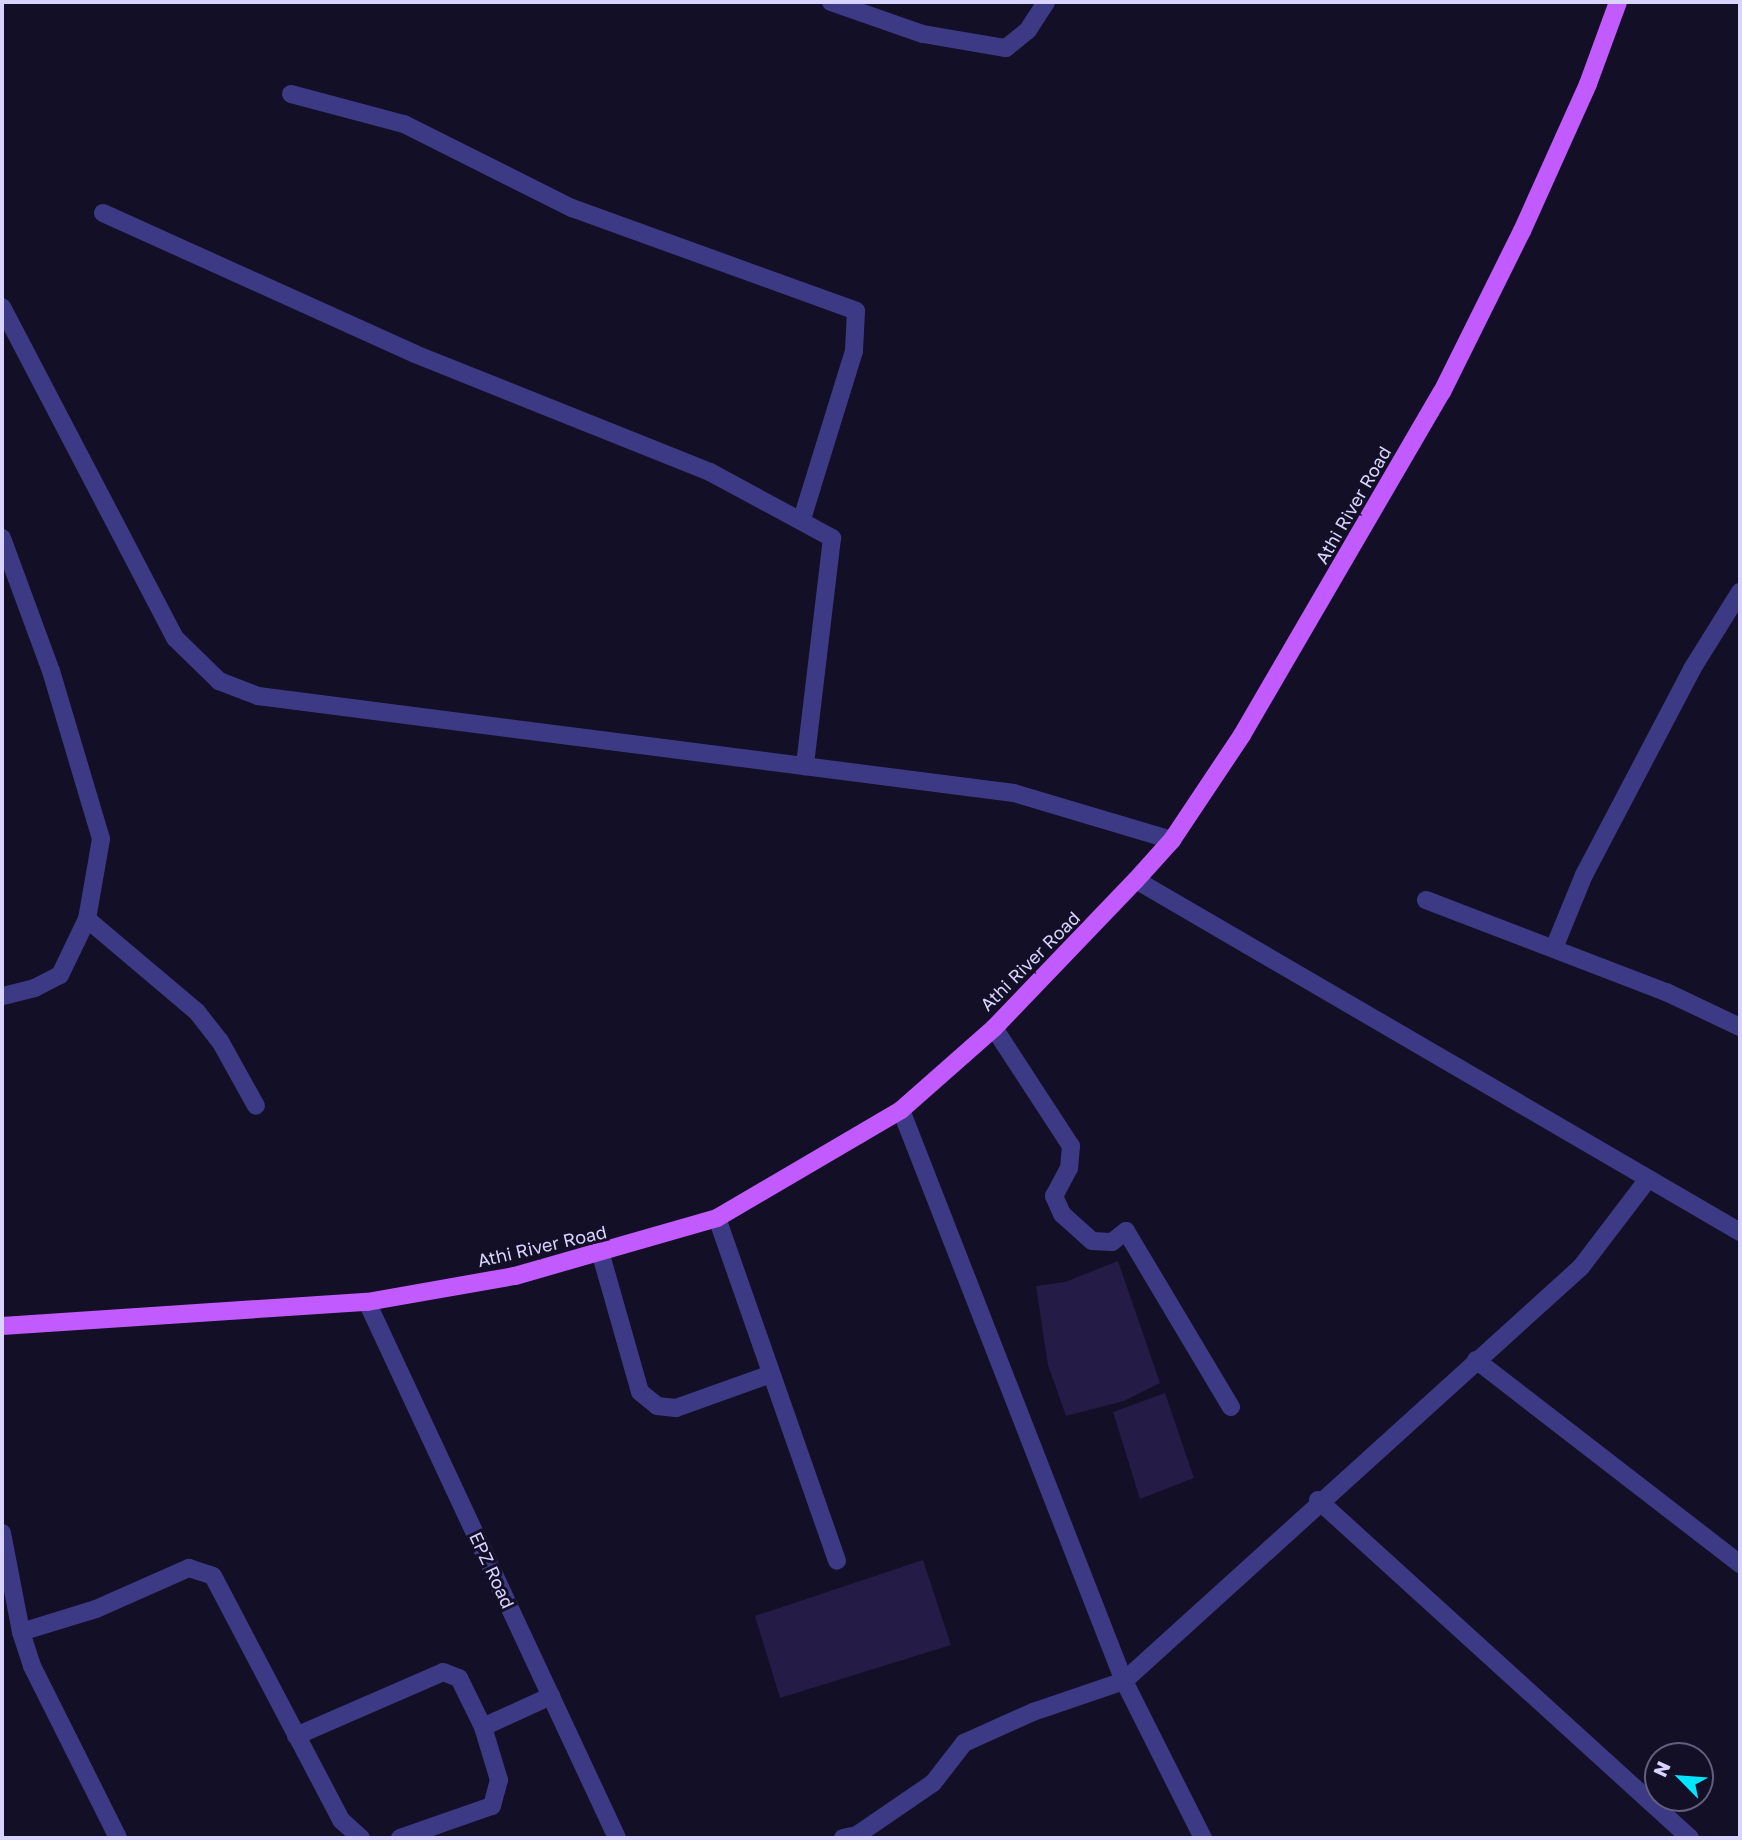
<!DOCTYPE html>
<html>
<head>
<meta charset="utf-8">
<style>
  body { margin:0 }
  #map { position:relative; width:1742px; height:1840px; overflow:hidden; background:#130f26; font-family:"Golos Text",sans-serif }
  div>[style] { position:absolute }
  [style*='--x'] { left:calc(var(--x)*1px); top:calc(var(--y)*1px); width:calc(var(--w)*1px); rotate:calc(var(--a)*1deg) }
  .building>* { inset:0; background:#241b47 }
  .minor>* { height:18px; margin:-9px; padding:0 9px; transform-origin:9px; border-radius:9px; background:#3d3a85 }
  .major>* { height:18px; margin:-9px; padding:0 9px; transform-origin:9px; border-radius:9px; background:#c25bff }
  span { translate:-50% -50%; white-space:nowrap; text-align:center; line-height:1.15; -webkit-text-stroke:6px #130f26; paint-order:stroke }
  .street-label { font-size:18px; color:#d9d4ff }
  .frame { position:absolute; inset:0; border:4px solid #d9d4ff; pointer-events:none }
  .north { position:absolute; left:1644px; top:1742px; width:70px; height:70px; box-sizing:border-box; background:#130f26; border:2px solid #625e7d; border-radius:50%; rotate:295deg; font-size:19px; font-weight:700; line-height:28px; text-align:center; color:#d9d4ff }
  .north::after { content:''; display:block; margin:auto; width:24px; height:32px; background:#00e5ff; clip-path:polygon(50% 0,100% 100%,50% 72%,0 100%) }
</style>
</head>
<body>
<div id="map">
  <div class="building">
    <div style="clip-path:polygon(1118px 1261px,1160px 1383px,1124px 1401px,1066px 1416px,1048px 1365px,1036px 1286px,1065px 1282px)"></div>
    <div style="clip-path:polygon(1165px 1393px,1194px 1478px,1140px 1499px,1113px 1412px)"></div>
    <div style="clip-path:polygon(923px 1560px,951px 1645px,780px 1698px,755px 1616px)"></div>
  </div>
  <div class="minor">
    <div style="--x:831;--y:2;--w:97;--a:19.2"></div>
    <div style="--x:923;--y:34;--w:84;--a:9.6"></div>
    <div style="--x:1006;--y:48;--w:28;--a:-39"></div>
    <div style="--x:1028;--y:30;--w:33;--a:-57"></div>
    <div style="--x:291;--y:94;--w:117;--a:14.9"></div>
    <div style="--x:404;--y:124;--w:188;--a:26.6"></div>
    <div style="--x:572;--y:208;--w:302;--a:19.9"></div>
    <div style="--x:856;--y:311;--w:40;--a:92.9"></div>
    <div style="--x:854;--y:351;--w:176;--a:107.2"></div>
    <div style="--x:103;--y:213;--w:342;--a:24.3"></div>
    <div style="--x:415;--y:354;--w:318;--a:21.8"></div>
    <div style="--x:710;--y:472;--w:139;--a:28.4"></div>
    <div style="--x:832;--y:538;--w:230;--a:96.8"></div>
    <div style="--x:2;--y:307;--w:373;--a:62.4"></div>
    <div style="--x:175;--y:638;--w:62;--a:44.3"></div>
    <div style="--x:219;--y:681;--w:42;--a:21"></div>
    <div style="--x:258;--y:696;--w:762;--a:7.31"></div>
    <div style="--x:1014;--y:793;--w:165;--a:16.6"></div>
    <div style="--x:2;--y:538;--w:142;--a:69.8"></div>
    <div style="--x:51;--y:671;--w:175;--a:73.4"></div>
    <div style="--x:101;--y:839;--w:81;--a:99.9"></div>
    <div style="--x:87;--y:919;--w:62;--a:115.7"></div>
    <div style="--x:60;--y:975;--w:28;--a:153"></div>
    <div style="--x:35;--y:988;--w:34;--a:166"></div>
    <div style="--x:1136;--y:880;--w:699;--a:30.23"></div>
    <div style="--x:1426;--y:900;--w:257;--a:21"></div>
    <div style="--x:1666;--y:992;--w:82;--a:25.3"></div>
    <div style="--x:87;--y:919;--w:144;--a:40.2"></div>
    <div style="--x:197;--y:1012;--w:37;--a:52"></div>
    <div style="--x:220;--y:1041;--w:74;--a:61"></div>
    <div style="--x:1554;--y:948;--w:79;--a:-67.7"></div>
    <div style="--x:1584;--y:875;--w:233;--a:-62.3"></div>
    <div style="--x:1692;--y:669;--w:91;--a:-58.1"></div>
    <div style="--x:994;--y:1028;--w:141;--a:56.9"></div>
    <div style="--x:1071;--y:1146;--w:22;--a:95"></div>
    <div style="--x:1069;--y:1168;--w:32;--a:118"></div>
    <div style="--x:1054;--y:1196;--w:20;--a:66"></div>
    <div style="--x:1062;--y:1214;--w:40;--a:42"></div>
    <div style="--x:1092;--y:1241;--w:20;--a:3"></div>
    <div style="--x:1112;--y:1242;--w:18;--a:-38"></div>
    <div style="--x:1126;--y:1231;--w:205;--a:59.2"></div>
    <div style="--x:901;--y:1110;--w:613;--a:68.67"></div>
    <div style="--x:1124;--y:1681;--w:617;--a:-42.17"></div>
    <div style="--x:1581;--y:1267;--w:111;--a:-52.7"></div>
    <div style="--x:717;--y:1218;--w:363;--a:70.7"></div>
    <div style="--x:601;--y:1255;--w:142;--a:74.1"></div>
    <div style="--x:640;--y:1392;--w:22;--a:39"></div>
    <div style="--x:657;--y:1406;--w:19;--a:6"></div>
    <div style="--x:676;--y:1408;--w:101;--a:-19.7"></div>
    <div style="--x:367;--y:1302;--w:591;--a:64.99"></div>
    <div style="--x:1476;--y:1360;--w:334;--a:37.7"></div>
    <div style="--x:1318;--y:1500;--w:503;--a:42.26"></div>
    <div style="--x:2;--y:1533;--w:101;--a:79.1"></div>
    <div style="--x:21;--y:1632;--w:78;--a:-17"></div>
    <div style="--x:96;--y:1609;--w:102;--a:-23.8"></div>
    <div style="--x:189;--y:1568;--w:25;--a:18"></div>
    <div style="--x:213;--y:1576;--w:276;--a:62.3"></div>
    <div style="--x:341;--y:1820;--w:27;--a:42"></div>
    <div style="--x:21;--y:1632;--w:36;--a:72"></div>
    <div style="--x:32;--y:1666;--w:192;--a:63.4"></div>
    <div style="--x:296;--y:1736;--w:160;--a:-23.5"></div>
    <div style="--x:443;--y:1672;--w:17;--a:21"></div>
    <div style="--x:459;--y:1678;--w:55;--a:63.9"></div>
    <div style="--x:400;--y:1838;--w:97;--a:-19.2"></div>
    <div style="--x:492;--y:1806;--w:27;--a:-75"></div>
    <div style="--x:499;--y:1780;--w:55;--a:-106.8"></div>
    <div style="--x:483;--y:1727;--w:75;--a:-24.5"></div>
    <div style="--x:843;--y:1838;--w:14;--a:-12"></div>
    <div style="--x:857;--y:1835;--w:92;--a:-34.4"></div>
    <div style="--x:933;--y:1783;--w:51;--a:-52.2"></div>
    <div style="--x:964;--y:1743;--w:76;--a:-24.2"></div>
    <div style="--x:1033;--y:1712;--w:96;--a:-18.8"></div>
    <div style="--x:1124;--y:1681;--w:176;--a:63.3"></div>
  </div>
  <div class="major">
    <div style="--x:2;--y:1326;--w:366;--a:-3.8"></div>
    <div style="--x:367;--y:1302;--w:150;--a:-10"></div>
    <div style="--x:515;--y:1276;--w:210;--a:-16"></div>
    <div style="--x:717;--y:1218;--w:213;--a:-30.4"></div>
    <div style="--x:901;--y:1110;--w:124;--a:-41.4"></div>
    <div style="--x:994;--y:1028;--w:205;--a:-46.2"></div>
    <div style="--x:1136;--y:880;--w:54;--a:-48"></div>
    <div style="--x:1172;--y:840;--w:126;--a:-56.3"></div>
    <div style="--x:1242;--y:735;--w:397;--a:-59.8"></div>
    <div style="--x:1442;--y:392;--w:180;--a:-63.6"></div>
    <div style="--x:1522;--y:231;--w:161;--a:-65.8"></div>
    <div style="--x:1588;--y:84;--w:87;--a:-69.9"></div>
  </div>
  <div class="street-label">
    <span style="left:1353px;top:505px;rotate:-60deg">Athi River Road</span>
    <span style="left:1030px;top:961px;rotate:-45deg">Athi River Road</span>
    <span style="left:542px;top:1246px;rotate:-13deg">Athi River Road</span>
    <span style="left:492px;top:1570px;rotate:65deg">EPZ Road</span>
  </div>
  <div class="frame"></div>
  <div class="north">N</div>
</div>
</body>
</html>
